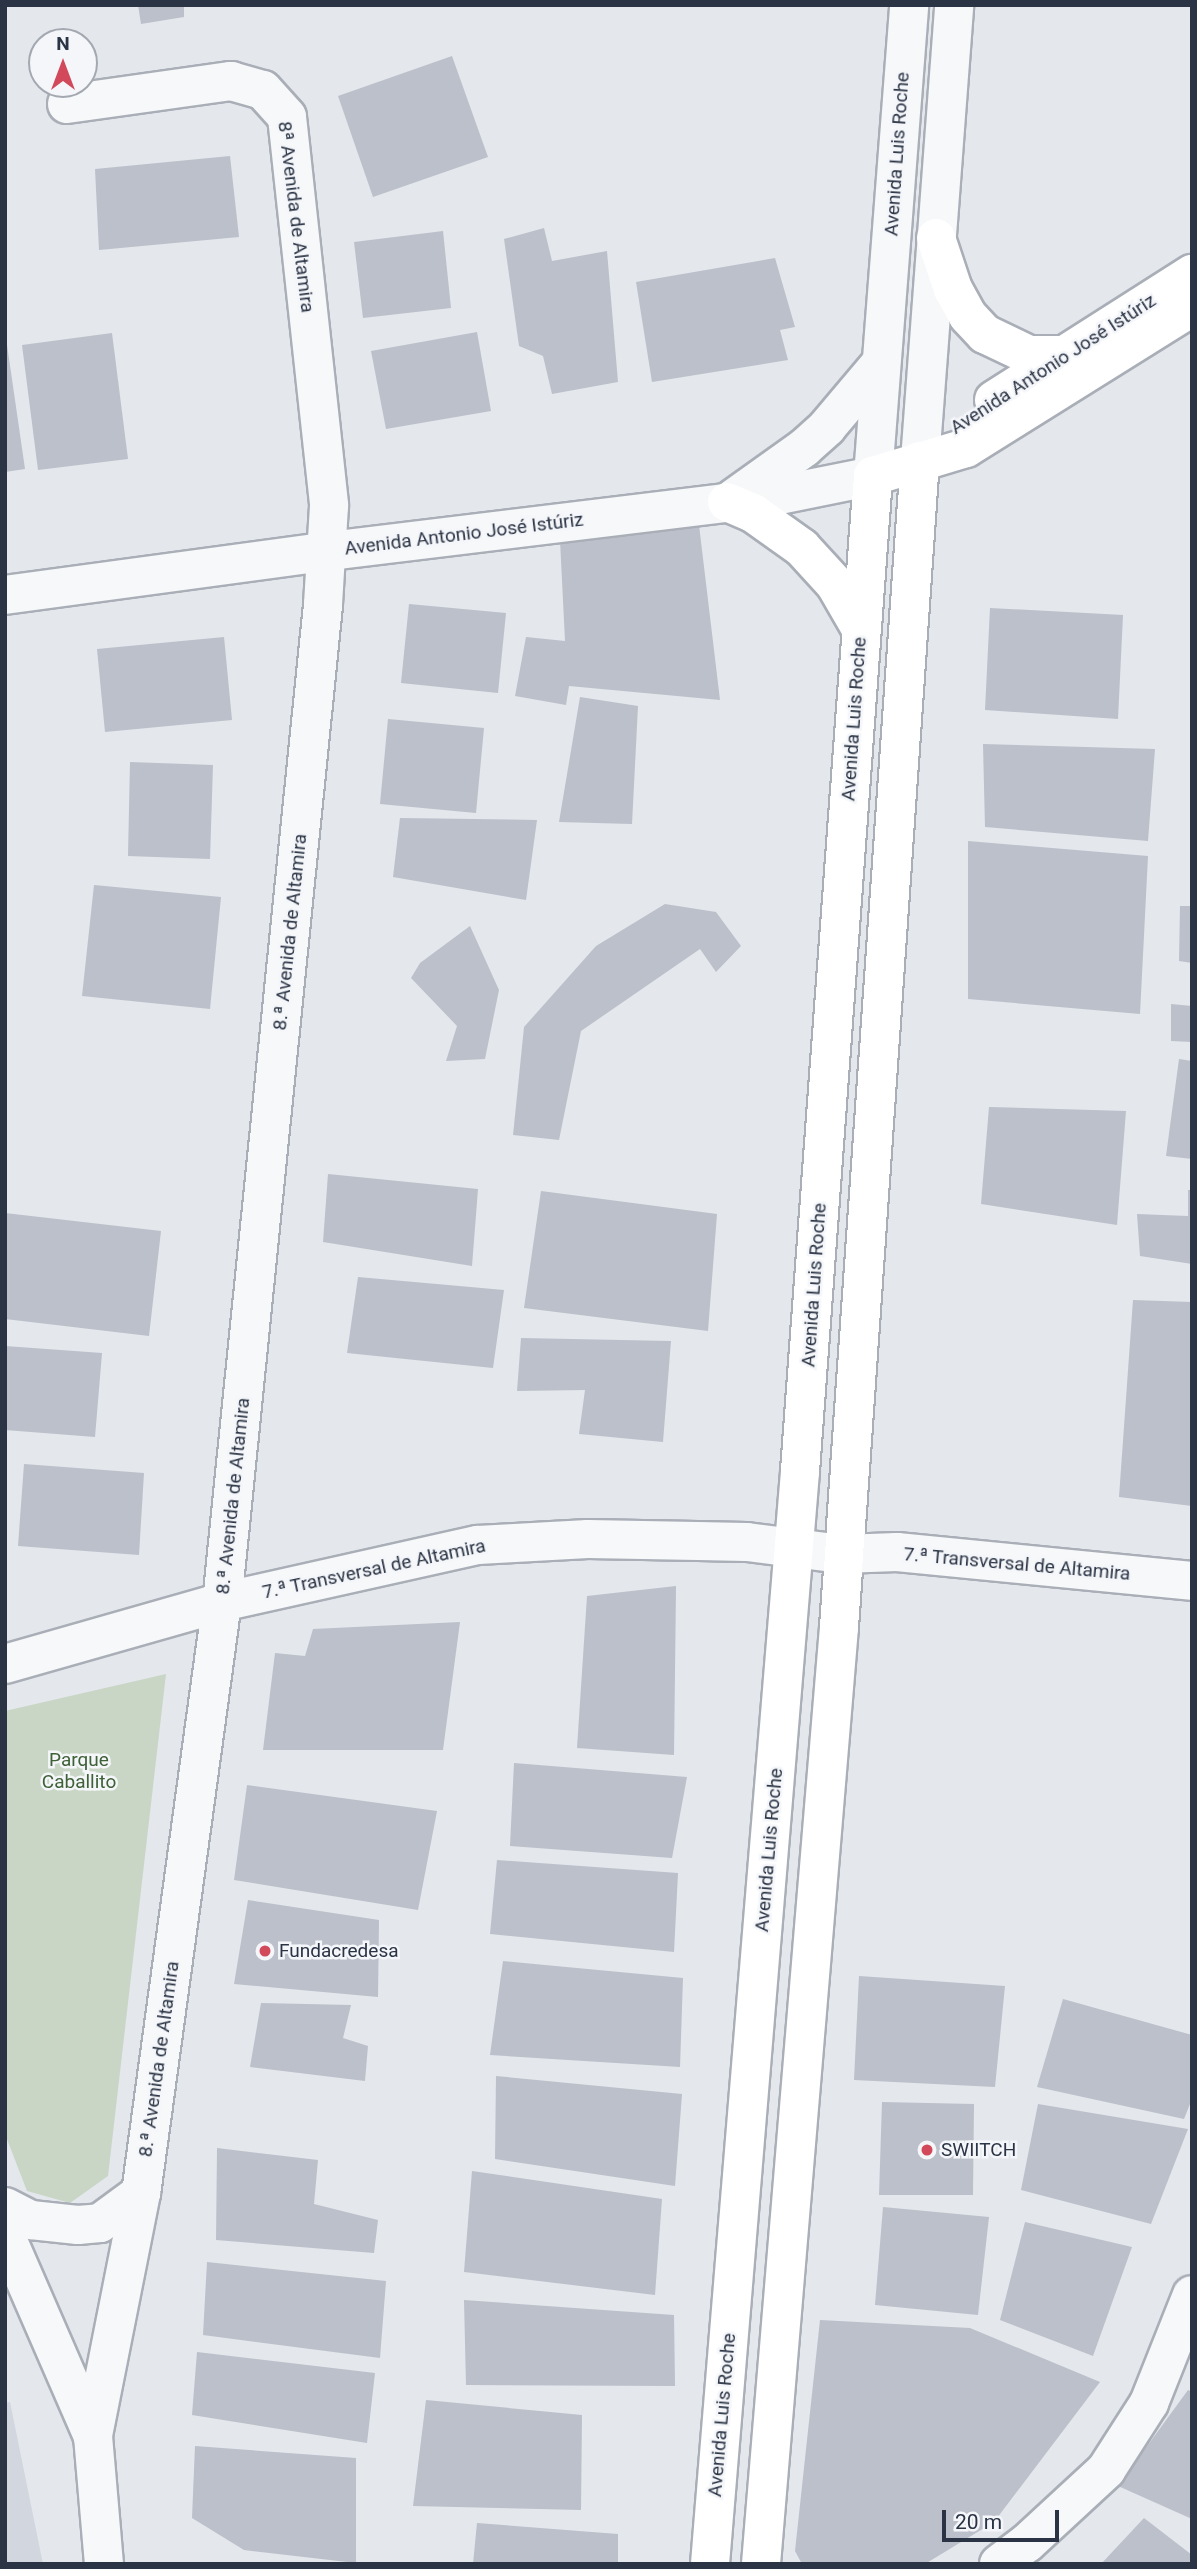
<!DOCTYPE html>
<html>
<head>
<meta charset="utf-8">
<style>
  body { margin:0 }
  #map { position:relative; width:1197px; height:2569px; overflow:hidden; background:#e4e7ec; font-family:Roboto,sans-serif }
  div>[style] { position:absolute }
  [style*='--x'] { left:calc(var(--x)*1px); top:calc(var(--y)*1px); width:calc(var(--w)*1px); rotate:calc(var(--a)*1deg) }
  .built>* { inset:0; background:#d2d6de }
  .green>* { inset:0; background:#c9d6c5 }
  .building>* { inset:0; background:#bbc0ca }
  .roads { filter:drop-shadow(2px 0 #a9aeb7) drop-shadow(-2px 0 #a9aeb7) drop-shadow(0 2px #a9aeb7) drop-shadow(0 -2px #a9aeb7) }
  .minor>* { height:38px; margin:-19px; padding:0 19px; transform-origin:19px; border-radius:19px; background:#f7f8fa }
  .major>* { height:38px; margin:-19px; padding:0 19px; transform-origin:19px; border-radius:19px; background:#fff }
  .dots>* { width:19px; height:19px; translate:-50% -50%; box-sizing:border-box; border:4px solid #f4f6f9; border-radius:50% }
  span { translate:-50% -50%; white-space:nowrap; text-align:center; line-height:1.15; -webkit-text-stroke:5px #f4f6f9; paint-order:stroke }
  .street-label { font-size:19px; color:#2b3445 }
  .park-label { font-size:19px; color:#3f6138 }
  .poi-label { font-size:19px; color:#2b3445 }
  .left { translate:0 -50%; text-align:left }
  .frame { position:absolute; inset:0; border:7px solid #2b3445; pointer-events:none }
  .north { position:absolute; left:28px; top:28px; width:70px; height:70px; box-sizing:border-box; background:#f4f6f9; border:2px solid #a4a8b1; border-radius:50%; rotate:0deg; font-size:19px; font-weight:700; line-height:28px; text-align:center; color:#2b3445 }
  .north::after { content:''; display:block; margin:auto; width:24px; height:32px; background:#d1495b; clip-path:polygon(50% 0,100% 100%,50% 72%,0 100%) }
  .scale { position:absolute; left:942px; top:2510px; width:117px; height:32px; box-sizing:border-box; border:4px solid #2b3445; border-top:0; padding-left:9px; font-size:21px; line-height:24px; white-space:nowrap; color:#2b3445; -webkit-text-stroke:5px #f4f6f9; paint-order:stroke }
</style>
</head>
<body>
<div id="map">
  <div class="built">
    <div style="clip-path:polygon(10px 2402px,43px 2564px,5px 2564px,5px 2403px)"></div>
  </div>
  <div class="green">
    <div style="clip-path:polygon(166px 1674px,108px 2176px,70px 2203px,27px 2191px,5px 2134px,5px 1711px)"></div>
  </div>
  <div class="building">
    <div style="clip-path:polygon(138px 5px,184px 5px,184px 17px,141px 24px)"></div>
    <div style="clip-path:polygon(452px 56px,488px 157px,373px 197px,338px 96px)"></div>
    <div style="clip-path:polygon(230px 156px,239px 237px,99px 250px,95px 169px)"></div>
    <div style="clip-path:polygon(544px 228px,552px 261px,607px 251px,618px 382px,552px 394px,543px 356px,519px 346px,504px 239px)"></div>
    <div style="clip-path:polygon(443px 231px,451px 308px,363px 318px,354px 242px)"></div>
    <div style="clip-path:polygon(775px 258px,795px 327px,780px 330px,788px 360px,652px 382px,636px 282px)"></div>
    <div style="clip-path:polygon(5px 331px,25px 469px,5px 472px)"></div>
    <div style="clip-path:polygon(477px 332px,491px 411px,386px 429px,371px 351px)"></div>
    <div style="clip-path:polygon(112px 333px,128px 459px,38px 470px,22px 345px)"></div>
    <div style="clip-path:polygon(699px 525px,720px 700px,569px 686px,566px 705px,515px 696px,526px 637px,565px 641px,560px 540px)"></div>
    <div style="clip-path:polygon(409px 604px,506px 613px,498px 693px,401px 683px)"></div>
    <div style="clip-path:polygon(990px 608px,1123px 615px,1118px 719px,985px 710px)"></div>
    <div style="clip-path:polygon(224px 637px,232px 720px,105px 732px,97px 649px)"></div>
    <div style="clip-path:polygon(580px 697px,638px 706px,632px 824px,559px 822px)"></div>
    <div style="clip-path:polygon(388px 719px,484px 728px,476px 813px,380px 804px)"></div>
    <div style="clip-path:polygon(983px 744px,1155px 749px,1148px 841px,985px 827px)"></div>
    <div style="clip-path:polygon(130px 762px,213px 765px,210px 859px,128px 856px)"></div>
    <div style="clip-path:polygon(400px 818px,537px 820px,526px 900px,393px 877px)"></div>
    <div style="clip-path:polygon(968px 841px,1148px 856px,1140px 1014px,968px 999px)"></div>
    <div style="clip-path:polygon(94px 885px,221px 897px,210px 1009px,82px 996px)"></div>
    <div style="clip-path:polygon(665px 904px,716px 912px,741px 946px,716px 972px,700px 949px,581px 1031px,559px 1140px,513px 1135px,524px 1027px,596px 946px)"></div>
    <div style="clip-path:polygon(1180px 906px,1192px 906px,1192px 963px,1179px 961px)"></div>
    <div style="clip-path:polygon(470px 926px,499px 990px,485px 1059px,446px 1061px,457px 1026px,411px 978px,420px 963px)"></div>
    <div style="clip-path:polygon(1171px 1004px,1192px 1006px,1192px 1042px,1171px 1041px)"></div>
    <div style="clip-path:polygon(1179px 1059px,1192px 1061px,1192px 1159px,1166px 1156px)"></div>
    <div style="clip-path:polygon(989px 1107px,1126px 1111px,1117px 1225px,981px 1204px)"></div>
    <div style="clip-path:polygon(328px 1174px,478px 1189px,472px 1266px,323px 1242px)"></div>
    <div style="clip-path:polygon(1188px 1190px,1192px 1190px,1192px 1264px,1140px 1256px,1137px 1214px,1188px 1216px)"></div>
    <div style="clip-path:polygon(541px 1191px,717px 1214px,708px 1331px,524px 1308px)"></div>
    <div style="clip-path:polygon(5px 1213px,161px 1231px,149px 1336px,5px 1319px)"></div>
    <div style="clip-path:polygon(358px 1277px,504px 1290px,493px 1368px,347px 1353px)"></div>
    <div style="clip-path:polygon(1133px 1300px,1192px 1302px,1192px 1506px,1119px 1497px)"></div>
    <div style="clip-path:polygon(521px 1338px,671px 1341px,663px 1442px,579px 1434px,585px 1390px,517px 1391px)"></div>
    <div style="clip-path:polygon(5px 1346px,102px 1353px,95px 1437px,5px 1430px)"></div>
    <div style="clip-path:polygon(24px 1464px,144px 1473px,139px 1555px,18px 1546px)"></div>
    <div style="clip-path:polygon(676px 1586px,674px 1755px,577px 1748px,587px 1596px)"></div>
    <div style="clip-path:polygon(460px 1622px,443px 1750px,263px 1750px,275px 1653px,305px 1656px,313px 1629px)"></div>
    <div style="clip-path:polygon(514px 1763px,687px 1777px,672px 1858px,510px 1846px)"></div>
    <div style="clip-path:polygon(247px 1785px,437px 1811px,418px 1910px,234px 1880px)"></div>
    <div style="clip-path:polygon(497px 1860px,678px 1873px,674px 1952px,490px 1934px)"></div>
    <div style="clip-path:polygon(248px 1900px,379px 1920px,378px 1997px,234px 1984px)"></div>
    <div style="clip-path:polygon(503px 1961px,683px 1978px,680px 2067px,490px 2055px)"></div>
    <div style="clip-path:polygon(859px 1976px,1005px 1986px,995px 2087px,854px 2080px)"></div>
    <div style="clip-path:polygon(1063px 1999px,1192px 2035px,1192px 2099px,1184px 2119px,1037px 2087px)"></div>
    <div style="clip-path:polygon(261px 2003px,351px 2005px,343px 2038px,368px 2046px,365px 2081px,250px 2067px)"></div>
    <div style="clip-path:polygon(496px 2076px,682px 2094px,675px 2186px,495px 2159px)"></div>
    <div style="clip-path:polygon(882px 2102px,974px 2104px,973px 2195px,879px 2195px)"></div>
    <div style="clip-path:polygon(1038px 2104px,1188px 2129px,1151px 2224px,1021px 2190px)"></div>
    <div style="clip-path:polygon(217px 2148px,318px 2160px,314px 2204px,378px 2220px,374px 2253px,216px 2240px)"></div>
    <div style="clip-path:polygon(472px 2171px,662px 2199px,655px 2295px,464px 2272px)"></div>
    <div style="clip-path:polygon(883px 2207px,989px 2217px,978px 2315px,875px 2305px)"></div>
    <div style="clip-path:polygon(1025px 2222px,1132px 2247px,1093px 2356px,1000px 2320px)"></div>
    <div style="clip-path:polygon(207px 2262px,386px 2281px,380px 2358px,203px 2335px)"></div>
    <div style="clip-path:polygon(464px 2300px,674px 2315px,675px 2386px,466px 2385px)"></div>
    <div style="clip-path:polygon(820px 2320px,970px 2328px,1100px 2382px,994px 2522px,925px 2564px,802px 2564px,795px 2551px)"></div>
    <div style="clip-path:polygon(197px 2352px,375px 2373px,367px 2443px,192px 2415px)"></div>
    <div style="clip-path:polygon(1188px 2390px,1192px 2392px,1192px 2519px,1118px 2486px)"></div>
    <div style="clip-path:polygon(426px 2400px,582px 2415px,581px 2510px,413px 2506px)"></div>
    <div style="clip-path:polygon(195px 2446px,356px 2458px,356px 2563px,244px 2550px,192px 2518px)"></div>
    <div style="clip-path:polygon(1144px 2518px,1192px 2555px,1192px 2564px,1101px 2564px)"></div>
    <div style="clip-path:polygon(477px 2523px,618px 2534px,618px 2564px,473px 2564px)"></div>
  </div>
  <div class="roads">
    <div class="minor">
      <div style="--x:67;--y:104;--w:166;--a:-8"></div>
      <div style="--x:231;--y:81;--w:33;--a:16"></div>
      <div style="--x:263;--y:90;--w:36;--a:48"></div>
      <div style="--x:287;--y:117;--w:391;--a:83.8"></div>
      <div style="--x:329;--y:506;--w:99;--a:93.5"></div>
      <div style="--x:323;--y:605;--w:1002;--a:95.78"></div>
      <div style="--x:222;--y:1602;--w:597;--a:97.8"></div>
      <div style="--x:141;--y:2193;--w:248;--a:101.2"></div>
      <div style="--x:920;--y:461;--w:457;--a:-85.7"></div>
      <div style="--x:734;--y:498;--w:86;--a:-35.5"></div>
      <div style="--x:804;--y:448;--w:31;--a:-42"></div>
      <div style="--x:827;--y:427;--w:84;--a:-49.8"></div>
      <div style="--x:5;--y:595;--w:327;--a:-7.7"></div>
      <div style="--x:329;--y:551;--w:433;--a:-6.9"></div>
      <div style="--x:759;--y:499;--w:116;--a:-11.4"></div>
      <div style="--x:873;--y:476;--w:472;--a:-85.6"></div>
      <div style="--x:5;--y:1664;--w:226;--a:-15.9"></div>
      <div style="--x:222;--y:1602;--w:262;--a:-12.6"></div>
      <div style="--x:478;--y:1545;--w:110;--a:-3.1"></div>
      <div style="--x:588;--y:1539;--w:159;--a:1.1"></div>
      <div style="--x:747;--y:1542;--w:96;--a:7.2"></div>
      <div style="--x:842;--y:1554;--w:55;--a:-2.1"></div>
      <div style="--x:897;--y:1552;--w:296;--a:5.6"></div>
      <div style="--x:5;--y:2207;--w:29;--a:27"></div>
      <div style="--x:31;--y:2220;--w:47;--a:6.1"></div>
      <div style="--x:78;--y:2225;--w:22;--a:-5"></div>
      <div style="--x:100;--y:2223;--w:51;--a:-36.2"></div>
      <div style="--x:5;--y:2234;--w:220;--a:66.5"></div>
      <div style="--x:93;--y:2436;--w:128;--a:85.1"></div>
      <div style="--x:999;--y:2564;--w:35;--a:-37"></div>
      <div style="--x:1027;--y:2543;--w:108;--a:-42.7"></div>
      <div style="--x:1106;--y:2470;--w:80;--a:-57.3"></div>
      <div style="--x:1149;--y:2403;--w:116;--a:-68.3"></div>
    </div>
    <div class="major">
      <div style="--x:936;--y:238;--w:54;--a:71.6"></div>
      <div style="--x:953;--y:289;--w:31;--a:61"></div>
      <div style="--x:968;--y:316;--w:25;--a:47"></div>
      <div style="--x:985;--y:334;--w:49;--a:25.5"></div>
      <div style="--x:1029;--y:355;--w:34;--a:0"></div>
      <div style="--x:994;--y:400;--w:235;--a:-32.5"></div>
      <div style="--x:727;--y:502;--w:28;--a:23"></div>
      <div style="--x:753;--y:513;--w:60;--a:35.5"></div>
      <div style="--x:802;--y:548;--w:49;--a:47.5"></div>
      <div style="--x:835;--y:584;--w:52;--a:60"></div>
      <div style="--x:710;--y:2564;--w:1097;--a:-85.29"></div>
      <div style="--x:800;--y:1471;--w:998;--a:-85.8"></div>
      <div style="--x:873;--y:476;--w:97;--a:-16.8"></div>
      <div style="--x:966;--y:448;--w:266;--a:-32"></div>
      <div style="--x:761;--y:2564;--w:940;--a:-85.24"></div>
      <div style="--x:839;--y:1627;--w:1169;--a:-86.03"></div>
    </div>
  </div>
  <div class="dots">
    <div style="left:265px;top:1951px;background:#d1495b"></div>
    <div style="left:927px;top:2150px;background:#d1495b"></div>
  </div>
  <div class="street-label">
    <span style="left:897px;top:154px;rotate:-86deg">Avenida Luis Roche</span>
    <span style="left:296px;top:217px;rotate:83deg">8ª Avenida de Altamira</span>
    <span style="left:1053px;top:364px;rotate:-33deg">Avenida Antonio José Istúriz</span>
    <span style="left:464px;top:534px;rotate:-7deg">Avenida Antonio José Istúriz</span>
    <span style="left:854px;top:719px;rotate:-86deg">Avenida Luis Roche</span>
    <span style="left:290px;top:932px;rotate:-84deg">8.ª Avenida de Altamira</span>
    <span style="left:814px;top:1285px;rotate:-86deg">Avenida Luis Roche</span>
    <span style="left:233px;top:1496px;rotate:-84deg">8.ª Avenida de Altamira</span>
    <span style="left:1017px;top:1564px;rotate:5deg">7.ª Transversal de Altamira</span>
    <span style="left:374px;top:1569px;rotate:-12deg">7.ª Transversal de Altamira</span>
    <span style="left:769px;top:1850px;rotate:-85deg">Avenida Luis Roche</span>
    <span style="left:159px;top:2059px;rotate:-82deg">8.ª Avenida de Altamira</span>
    <span style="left:722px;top:2415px;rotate:-85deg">Avenida Luis Roche</span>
  </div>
  <div class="park-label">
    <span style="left:79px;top:1771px">Parque<br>Caballito</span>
  </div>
  <div class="poi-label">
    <span class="left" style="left:279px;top:1951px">Fundacredesa</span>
    <span class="left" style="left:941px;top:2150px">SWIITCH</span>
  </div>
  <div class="frame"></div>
  <div class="north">N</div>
  <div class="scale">20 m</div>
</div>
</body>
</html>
